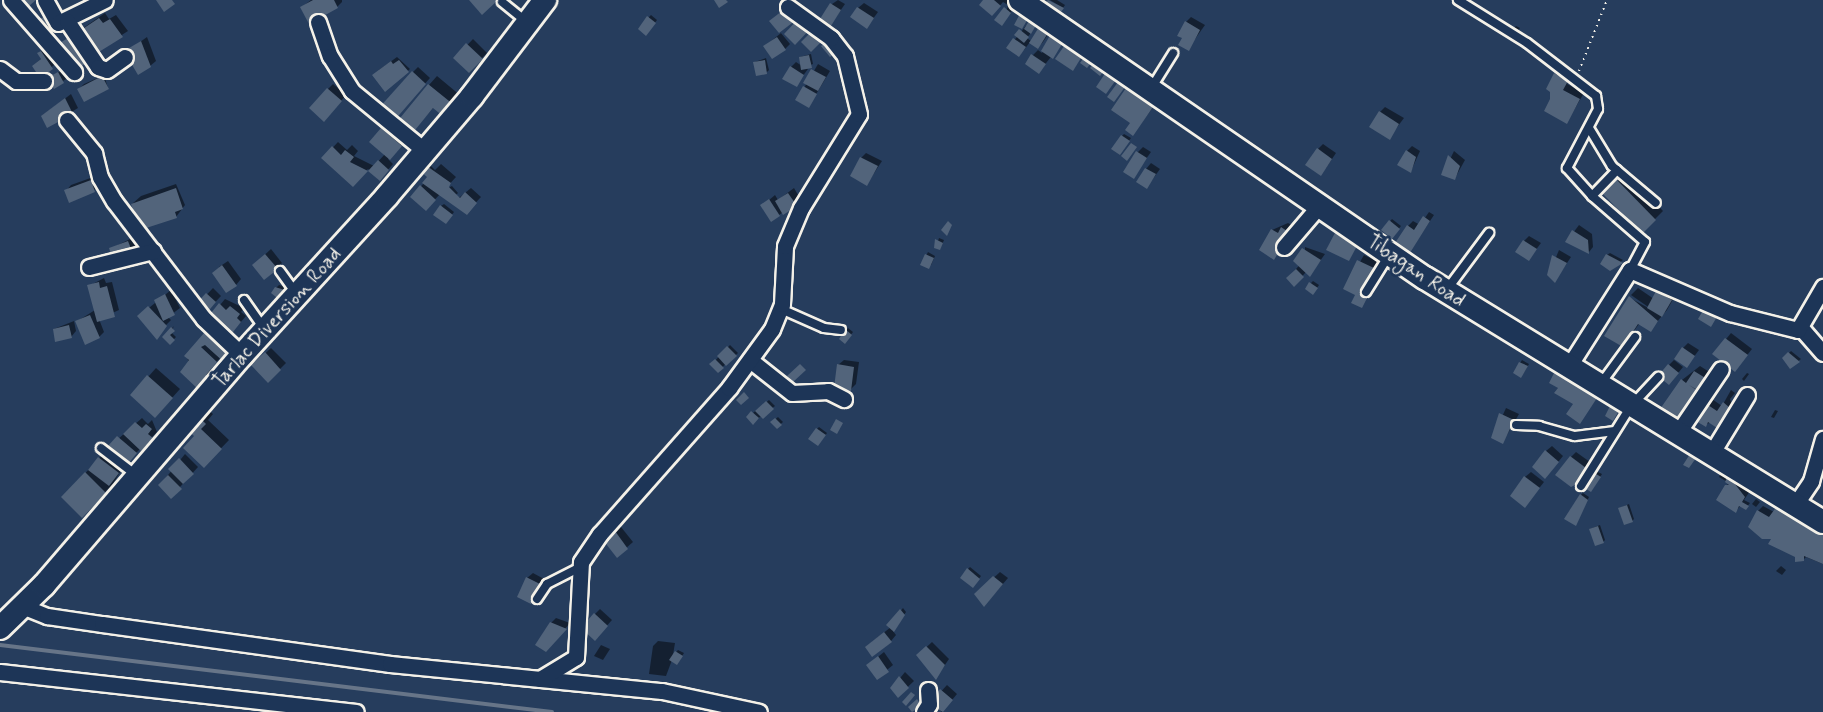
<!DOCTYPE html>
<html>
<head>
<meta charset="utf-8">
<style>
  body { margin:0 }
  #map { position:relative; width:1823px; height:712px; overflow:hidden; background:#263d5d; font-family:Mynerve,sans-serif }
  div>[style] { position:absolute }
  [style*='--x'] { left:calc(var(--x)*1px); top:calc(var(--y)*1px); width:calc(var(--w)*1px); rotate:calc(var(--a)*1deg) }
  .shadow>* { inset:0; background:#0007 }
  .stream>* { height:4px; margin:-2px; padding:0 2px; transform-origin:2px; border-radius:2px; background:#677588 }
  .building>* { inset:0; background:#52647b }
  .path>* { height:2px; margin-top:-1px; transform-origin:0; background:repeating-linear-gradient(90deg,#f4f1e8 0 1.5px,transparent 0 6px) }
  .roads { filter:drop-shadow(2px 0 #f4f1e8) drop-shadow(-2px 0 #f4f1e8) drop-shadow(0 2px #f4f1e8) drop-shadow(0 -2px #f4f1e8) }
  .service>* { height:8px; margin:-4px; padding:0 4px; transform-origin:4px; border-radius:4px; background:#1d3557 }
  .minor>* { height:15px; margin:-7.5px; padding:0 7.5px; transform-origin:7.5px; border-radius:7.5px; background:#1d3557 }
  .secondary>* { height:22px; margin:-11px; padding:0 11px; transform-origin:11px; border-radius:11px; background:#1d3557 }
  span { translate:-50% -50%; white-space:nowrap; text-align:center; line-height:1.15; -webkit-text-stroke:6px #1d3557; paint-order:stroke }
  .street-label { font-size:20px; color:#f4f1e8 }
</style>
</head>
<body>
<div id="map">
  <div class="shadow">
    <div style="clip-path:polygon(311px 0,342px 0,342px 2px,337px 7px,302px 7px)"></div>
    <div style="clip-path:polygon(838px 0,845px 4px,829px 27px,832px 4px)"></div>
    <div style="clip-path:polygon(984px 0,1012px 0,1013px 9px,1004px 21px,1008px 5px,1003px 2px,997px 9px)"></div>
    <div style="clip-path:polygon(1050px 0,1057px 0,1065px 5px,1063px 8px)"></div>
    <div style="clip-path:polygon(864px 3px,878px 12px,867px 27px,858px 8px)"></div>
    <div style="clip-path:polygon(105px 13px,109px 19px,116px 15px,128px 31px,92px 54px,69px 60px,60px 44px)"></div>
    <div style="clip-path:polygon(651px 15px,657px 20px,648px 32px,649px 17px)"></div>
    <div style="clip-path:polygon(1033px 17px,1033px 30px,1027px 38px,1031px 41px,1045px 23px,1053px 27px,1043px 42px,1038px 47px,1030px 42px,1024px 50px,1008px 48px)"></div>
    <div style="clip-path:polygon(1191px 17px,1205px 25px,1188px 49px,1184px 38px,1186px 22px)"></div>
    <div style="clip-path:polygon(771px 21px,790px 44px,785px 49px,765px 46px,781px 33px)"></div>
    <div style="clip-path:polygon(1516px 26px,1520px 28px,1516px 33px,1512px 31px)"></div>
    <div style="clip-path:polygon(1053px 33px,1069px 34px,1039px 72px,1033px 55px,1038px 50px,1042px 53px)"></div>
    <div style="clip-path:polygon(147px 37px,156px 61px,150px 66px,126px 52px)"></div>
    <div style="clip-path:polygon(473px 39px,487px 53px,469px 71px,455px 58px)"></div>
    <div style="clip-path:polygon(44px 48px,58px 62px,40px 76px,33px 66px,42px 58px,39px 53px)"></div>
    <div style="clip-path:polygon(811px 54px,813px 64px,805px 67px,808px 69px,796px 85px,791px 67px,796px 62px,802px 66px,800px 57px)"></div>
    <div style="clip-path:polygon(397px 57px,410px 69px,385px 90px,379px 70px)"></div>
    <div style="clip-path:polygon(766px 58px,769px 70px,767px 72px,755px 62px)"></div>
    <div style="clip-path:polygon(818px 64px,830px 71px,809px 106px,797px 100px)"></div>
    <div style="clip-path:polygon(418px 67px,430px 78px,398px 114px,413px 72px)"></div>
    <div style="clip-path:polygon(1561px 69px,1572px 75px,1567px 84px,1584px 93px,1567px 122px,1552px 99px,1555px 74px)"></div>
    <div style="clip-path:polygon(61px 71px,66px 79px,54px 87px,51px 76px)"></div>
    <div style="clip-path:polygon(104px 75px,108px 88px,79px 89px,84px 84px)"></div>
    <div style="clip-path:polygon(437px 76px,461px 96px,452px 107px,434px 107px,411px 133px,429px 85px)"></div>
    <div style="clip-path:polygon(1136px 81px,1160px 98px,1133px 134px,1132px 123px,1113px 109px)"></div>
    <div style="clip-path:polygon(333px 84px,346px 95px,330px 114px,328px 89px)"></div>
    <div style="clip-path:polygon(71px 94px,78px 108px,48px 126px,42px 116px)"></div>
    <div style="clip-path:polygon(1385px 107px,1404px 118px,1389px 138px,1380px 112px)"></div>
    <div style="clip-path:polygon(387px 124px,406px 140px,388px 159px,393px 164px,380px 179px,368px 169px,353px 185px,323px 158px,338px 142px,347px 150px,352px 145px,358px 151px,354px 156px,374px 166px,385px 154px,382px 129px)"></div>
    <div style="clip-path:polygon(1124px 134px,1131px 138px,1122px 151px,1122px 136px)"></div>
    <div style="clip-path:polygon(1323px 144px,1336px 153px,1326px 168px,1318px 149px)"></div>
    <div style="clip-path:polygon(1412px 146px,1420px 151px,1411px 171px,1407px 151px)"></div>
    <div style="clip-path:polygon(1143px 147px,1151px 152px,1133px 177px,1138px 152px)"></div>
    <div style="clip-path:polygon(1454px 151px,1465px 160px,1455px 178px,1443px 174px)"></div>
    <div style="clip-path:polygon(866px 153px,882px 161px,867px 184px,861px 158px)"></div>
    <div style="clip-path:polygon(428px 163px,435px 170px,441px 164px,456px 177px,444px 190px,452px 186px,458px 193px,449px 201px,441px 193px,426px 209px,412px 197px,429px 177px,421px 170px)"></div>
    <div style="clip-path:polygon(1151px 163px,1160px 169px,1147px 187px,1146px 169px)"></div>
    <div style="clip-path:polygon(1626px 172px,1663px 211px,1642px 232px,1605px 194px)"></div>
    <div style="clip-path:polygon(96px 176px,100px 185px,94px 190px,70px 201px,66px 191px,71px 185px)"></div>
    <div style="clip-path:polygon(176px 184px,185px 205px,176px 217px,132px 204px,141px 196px)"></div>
    <div style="clip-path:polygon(471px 188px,481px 197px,466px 213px,454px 202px)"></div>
    <div style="clip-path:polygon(794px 188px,801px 200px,779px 215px,762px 206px,775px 195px,778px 200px)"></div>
    <div style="clip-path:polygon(444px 204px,454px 212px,448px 220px,441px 206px)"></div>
    <div style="clip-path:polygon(1429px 212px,1434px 215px,1408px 254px,1408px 226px,1413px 221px,1420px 225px)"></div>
    <div style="clip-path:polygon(1392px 219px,1401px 226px,1392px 237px,1383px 229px)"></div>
    <div style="clip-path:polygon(1288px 223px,1295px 227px,1274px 258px,1272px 230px)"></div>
    <div style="clip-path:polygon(1579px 225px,1592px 234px,1593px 247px,1589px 252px,1567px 241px)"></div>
    <div style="clip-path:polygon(1529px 236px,1541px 243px,1529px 259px,1524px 241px)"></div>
    <div style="clip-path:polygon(134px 237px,137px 247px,132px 252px,110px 249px)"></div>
    <div style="clip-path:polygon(939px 238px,944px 240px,940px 249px,936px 247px)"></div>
    <div style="clip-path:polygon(1305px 247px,1325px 254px,1310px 275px,1306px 272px,1294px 285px,1288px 278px,1305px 259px)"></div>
    <div style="clip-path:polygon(271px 249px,282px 263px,265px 278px,259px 260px)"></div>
    <div style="clip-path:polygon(1559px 250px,1571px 257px,1555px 281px,1549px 274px)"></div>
    <div style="clip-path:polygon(928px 252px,935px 256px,931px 265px,922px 264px)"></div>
    <div style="clip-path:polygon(1610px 253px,1623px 260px,1610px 269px,1607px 255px)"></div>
    <div style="clip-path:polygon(1364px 255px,1378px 262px,1365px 287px,1359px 293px,1345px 288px)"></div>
    <div style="clip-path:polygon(228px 261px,241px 279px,236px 285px,219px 267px)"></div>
    <div style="clip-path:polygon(104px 278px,106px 283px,112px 282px,119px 310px,99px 319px,104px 332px,99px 337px,76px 322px,95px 310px,89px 286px)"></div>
    <div style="clip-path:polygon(1313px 281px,1319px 285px,1315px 291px,1311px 283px)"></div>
    <div style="clip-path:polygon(279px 285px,289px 288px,283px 297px,276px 288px)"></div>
    <div style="clip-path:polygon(1663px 287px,1676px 294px,1667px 310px,1650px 330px,1639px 324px,1623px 346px,1630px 298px,1654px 311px,1631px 295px,1638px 288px,1654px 299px)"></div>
    <div style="clip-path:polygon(213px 288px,221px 296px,205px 313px,197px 305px)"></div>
    <div style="clip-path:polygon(171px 290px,180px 308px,168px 317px,171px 320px,164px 327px,139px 316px)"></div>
    <div style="clip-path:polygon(225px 299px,244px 308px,241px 312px,246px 316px,234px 330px,220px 305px)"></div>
    <div style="clip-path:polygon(74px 321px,76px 331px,71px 337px,54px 329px)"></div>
    <div style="clip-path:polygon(174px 326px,171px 332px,176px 337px,170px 343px,164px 337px)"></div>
    <div style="clip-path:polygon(848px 328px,853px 332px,847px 340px,841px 339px)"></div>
    <div style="clip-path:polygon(211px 329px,235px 351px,226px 362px,221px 357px,210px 369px,215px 373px,200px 389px,186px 355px)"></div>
    <div style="clip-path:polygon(1731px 333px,1752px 349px,1740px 364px,1714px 354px)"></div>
    <div style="clip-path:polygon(1688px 343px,1699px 350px,1687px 366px,1683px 348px)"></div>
    <div style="clip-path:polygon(730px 345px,738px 353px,718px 371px,712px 364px)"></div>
    <div style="clip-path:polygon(271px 348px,286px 363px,268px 381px,253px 365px)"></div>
    <div style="clip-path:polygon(1791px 351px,1801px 359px,1790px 367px,1784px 358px)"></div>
    <div style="clip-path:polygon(844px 360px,859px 362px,856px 384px,851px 389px,838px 365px)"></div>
    <div style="clip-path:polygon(1522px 360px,1529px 364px,1523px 374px,1520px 363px)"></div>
    <div style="clip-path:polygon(1674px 360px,1683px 367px,1674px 378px,1669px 365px)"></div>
    <div style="clip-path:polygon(1700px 366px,1711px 373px,1687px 413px,1682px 380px)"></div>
    <div style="clip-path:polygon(156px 368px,180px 389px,163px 408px,132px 395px)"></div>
    <div style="clip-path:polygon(1559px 370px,1601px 392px,1580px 422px,1576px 403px,1551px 382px)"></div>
    <div style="clip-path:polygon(1747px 373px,1749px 374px,1744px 381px,1742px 379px)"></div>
    <div style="clip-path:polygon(1731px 390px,1735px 393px,1730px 399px,1734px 411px,1705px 425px,1703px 402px,1709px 397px,1722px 406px)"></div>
    <div style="clip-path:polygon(769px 400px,775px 406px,753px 422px,748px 417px)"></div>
    <div style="clip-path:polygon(1506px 408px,1519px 414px,1503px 442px,1493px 437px)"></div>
    <div style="clip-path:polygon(207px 409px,213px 414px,208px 420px,229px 440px,204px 466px,196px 436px,188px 429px)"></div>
    <div style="clip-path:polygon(1775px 410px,1778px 411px,1774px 418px,1771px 417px)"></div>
    <div style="clip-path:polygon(778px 417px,783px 422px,777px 427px,772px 422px)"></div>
    <div style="clip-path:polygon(142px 418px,148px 424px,152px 420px,157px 432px,132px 457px,109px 447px)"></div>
    <div style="clip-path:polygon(819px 427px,827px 433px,820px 442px,817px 429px)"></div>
    <div style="clip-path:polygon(1552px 446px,1563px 456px,1550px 472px,1546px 451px)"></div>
    <div style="clip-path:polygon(105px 452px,123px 467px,113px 484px,82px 516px,63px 497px)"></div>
    <div style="clip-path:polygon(1576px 452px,1590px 462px,1581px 481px,1571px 457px)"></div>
    <div style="clip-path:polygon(185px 454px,198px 467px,171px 497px,160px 485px)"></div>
    <div style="clip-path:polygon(1596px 471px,1602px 474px,1593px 488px,1585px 487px)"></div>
    <div style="clip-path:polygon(1722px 471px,1736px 477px,1750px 491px,1744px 500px,1750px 503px,1746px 508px,1741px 505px,1736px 511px,1726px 486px,1729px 483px,1719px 477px)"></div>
    <div style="clip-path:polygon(1531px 472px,1544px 482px,1525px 506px,1525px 477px)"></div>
    <div style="clip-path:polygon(1583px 493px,1589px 497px,1577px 522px,1581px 495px)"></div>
    <div style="clip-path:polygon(1756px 499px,1760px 502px,1756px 507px,1752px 504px)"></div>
    <div style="clip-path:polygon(1629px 504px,1634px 519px,1632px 521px,1620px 508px)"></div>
    <div style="clip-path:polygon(1763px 506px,1774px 512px,1823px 564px,1806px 557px,1803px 560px,1773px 538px,1758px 511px)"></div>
    <div style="clip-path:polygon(1600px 525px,1605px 540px,1603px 542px,1590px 529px)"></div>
    <div style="clip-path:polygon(621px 527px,633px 542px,617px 556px,610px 535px)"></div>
    <div style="clip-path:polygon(1781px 566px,1786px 570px,1782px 575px,1776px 571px)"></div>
    <div style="clip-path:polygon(970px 567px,981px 576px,975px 584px,968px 569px)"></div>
    <div style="clip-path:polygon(1000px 572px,1008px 578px,989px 600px,976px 594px)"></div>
    <div style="clip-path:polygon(533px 573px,544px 579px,531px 602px,527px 578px)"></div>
    <div style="clip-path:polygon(903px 608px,906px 612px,893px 631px,896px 635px,891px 641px,872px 642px,891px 627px,889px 625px)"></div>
    <div style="clip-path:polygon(600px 609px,612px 620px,595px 639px,595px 614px)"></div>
    <div style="clip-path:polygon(556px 618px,570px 623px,551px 645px,551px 623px)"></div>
    <div style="clip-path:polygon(658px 641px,675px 643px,673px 655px,678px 650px,684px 653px,679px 661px,672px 660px,666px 676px,649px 674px,653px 646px)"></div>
    <div style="clip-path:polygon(932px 642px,949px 659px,936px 678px,918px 655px)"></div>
    <div style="clip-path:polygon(601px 645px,610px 649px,603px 660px,594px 656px)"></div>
    <div style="clip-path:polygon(884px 652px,893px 665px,877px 678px,868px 665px)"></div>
    <div style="clip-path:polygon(905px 672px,914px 681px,898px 696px,892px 688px)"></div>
    <div style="clip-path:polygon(947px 685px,957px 694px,942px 712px,936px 706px,940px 702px,935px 698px)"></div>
  </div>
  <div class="stream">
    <div style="--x:0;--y:645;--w:556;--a:6.92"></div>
  </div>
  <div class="building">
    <div style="clip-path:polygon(13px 0,36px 0,22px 12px)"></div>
    <div style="clip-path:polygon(156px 0,172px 0,175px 4px,164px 12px)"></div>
    <div style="clip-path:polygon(313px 0,334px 0,338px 8px,309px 24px,300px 7px)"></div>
    <div style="clip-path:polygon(469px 0,498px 0,482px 15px)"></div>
    <div style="clip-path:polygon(714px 0,726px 0,728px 2px,719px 8px)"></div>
    <div style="clip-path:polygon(983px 0,994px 0,1001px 6px,992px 16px,979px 5px)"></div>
    <div style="clip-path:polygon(1048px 0,1064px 8px,1061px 12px,1046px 2px)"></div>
    <div style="clip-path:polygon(830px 3px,841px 10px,829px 29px,818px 22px)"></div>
    <div style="clip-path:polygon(857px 7px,874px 18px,867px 29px,850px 17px)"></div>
    <div style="clip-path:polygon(1004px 7px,1011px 13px,1002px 26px,994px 20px)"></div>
    <div style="clip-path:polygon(786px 8px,796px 20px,779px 33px,769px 21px)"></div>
    <div style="clip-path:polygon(1022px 10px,1030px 15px,1022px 29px,1014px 25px)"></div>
    <div style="clip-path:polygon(49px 14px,54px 22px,40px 29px,36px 21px)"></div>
    <div style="clip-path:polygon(647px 16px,656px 23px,646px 36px,638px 29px)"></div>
    <div style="clip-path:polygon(801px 16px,812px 27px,795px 45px,784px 34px)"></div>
    <div style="clip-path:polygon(1032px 16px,1039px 20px,1031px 34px,1024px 29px)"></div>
    <div style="clip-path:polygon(99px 18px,103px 23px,110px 19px,123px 37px,94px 55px,78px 32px)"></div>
    <div style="clip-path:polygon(1185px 21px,1200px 30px,1189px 51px,1178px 45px,1182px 38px,1177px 36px)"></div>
    <div style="clip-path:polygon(1039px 27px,1048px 33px,1038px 49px,1029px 43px)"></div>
    <div style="clip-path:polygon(814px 29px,824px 39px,811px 52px,801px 42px)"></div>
    <div style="clip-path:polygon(1019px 29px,1029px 37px,1024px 43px,1014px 35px)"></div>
    <div style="clip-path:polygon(1052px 32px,1065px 39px,1053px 59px,1041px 51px)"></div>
    <div style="clip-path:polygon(73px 35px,89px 62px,81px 66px,58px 44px)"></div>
    <div style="clip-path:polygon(777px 37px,786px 50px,772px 59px,763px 46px)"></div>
    <div style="clip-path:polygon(1013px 38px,1026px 47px,1019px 57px,1006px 48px)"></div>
    <div style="clip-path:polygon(829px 40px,838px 51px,830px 57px,821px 46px)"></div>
    <div style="clip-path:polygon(141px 41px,151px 67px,138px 75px,124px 51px)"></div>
    <div style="clip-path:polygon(1067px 42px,1084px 53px,1073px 71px,1055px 59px)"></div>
    <div style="clip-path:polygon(466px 43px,483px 59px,469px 73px,453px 58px)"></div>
    <div style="clip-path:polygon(41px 51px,53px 69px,40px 78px,32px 66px,41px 59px,37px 53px)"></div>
    <div style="clip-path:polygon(1087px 53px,1095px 58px,1087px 68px,1080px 63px)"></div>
    <div style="clip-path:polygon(1031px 54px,1046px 64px,1039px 74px,1025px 64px)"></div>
    <div style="clip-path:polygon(809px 55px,812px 68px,801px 70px,799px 57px)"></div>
    <div style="clip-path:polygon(399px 60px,409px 72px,385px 92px,372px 75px,391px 61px,393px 64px)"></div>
    <div style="clip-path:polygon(765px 60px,767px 74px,756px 76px,753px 62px)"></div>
    <div style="clip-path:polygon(1096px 60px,1106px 68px,1100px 76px,1090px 68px)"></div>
    <div style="clip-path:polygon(790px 66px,804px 75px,797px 87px,782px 79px)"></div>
    <div style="clip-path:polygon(811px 69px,826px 77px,818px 91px,803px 83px)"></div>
    <div style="clip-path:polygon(1108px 69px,1118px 77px,1106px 94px,1096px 87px)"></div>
    <div style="clip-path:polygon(412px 71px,426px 84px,393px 122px,378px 109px)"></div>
    <div style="clip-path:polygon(58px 72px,64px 83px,54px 89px,47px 78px)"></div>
    <div style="clip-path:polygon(1554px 73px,1568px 81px,1563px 90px,1580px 99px,1567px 124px,1544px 111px,1550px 99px,1550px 92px,1546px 89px)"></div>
    <div style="clip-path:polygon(102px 76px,109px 89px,84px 102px,77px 89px)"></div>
    <div style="clip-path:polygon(1121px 78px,1128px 83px,1114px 102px,1107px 97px)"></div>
    <div style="clip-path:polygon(428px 84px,454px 105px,444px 117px,433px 108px,411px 135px,396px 123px)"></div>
    <div style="clip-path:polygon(803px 86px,817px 94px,809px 108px,795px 100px)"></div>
    <div style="clip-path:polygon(327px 88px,342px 101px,324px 122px,309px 108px)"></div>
    <div style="clip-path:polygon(1126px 88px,1153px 107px,1133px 136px,1125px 130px,1130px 123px,1111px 110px)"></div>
    <div style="clip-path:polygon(65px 98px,73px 114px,47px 128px,41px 116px)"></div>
    <div style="clip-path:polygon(1379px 111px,1399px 124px,1390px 140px,1369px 127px)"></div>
    <div style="clip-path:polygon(381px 128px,402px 146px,390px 160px,369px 142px)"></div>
    <div style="clip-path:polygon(1121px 135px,1130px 141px,1120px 155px,1111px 149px)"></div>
    <div style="clip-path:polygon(1131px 143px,1137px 147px,1127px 161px,1121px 156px)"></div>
    <div style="clip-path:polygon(332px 146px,341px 155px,345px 150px,354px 157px,350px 162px,368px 171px,353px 187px,321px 158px)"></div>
    <div style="clip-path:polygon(1317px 148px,1332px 159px,1321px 176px,1305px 165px)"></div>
    <div style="clip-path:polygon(1406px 150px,1416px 157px,1411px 173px,1397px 165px)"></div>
    <div style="clip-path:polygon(1136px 151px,1147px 158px,1134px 179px,1123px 172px)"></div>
    <div style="clip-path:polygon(1448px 155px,1460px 166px,1455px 180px,1441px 175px)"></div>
    <div style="clip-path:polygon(860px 157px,878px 166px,867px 186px,850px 176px)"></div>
    <div style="clip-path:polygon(378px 160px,389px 170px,380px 181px,368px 171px)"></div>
    <div style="clip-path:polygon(424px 164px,451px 183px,449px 187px,460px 198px,465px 192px,477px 203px,467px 215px,422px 183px,427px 177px,419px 170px)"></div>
    <div style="clip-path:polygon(1145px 168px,1156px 174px,1147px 189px,1136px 182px)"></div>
    <div style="clip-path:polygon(91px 180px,95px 192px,69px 203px,64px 190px)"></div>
    <div style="clip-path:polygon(1617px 180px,1656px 220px,1642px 234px,1603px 194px)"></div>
    <div style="clip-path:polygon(420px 185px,436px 200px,426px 211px,410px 197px)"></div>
    <div style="clip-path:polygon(176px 188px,183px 209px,175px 212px,177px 218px,140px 230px,131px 204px)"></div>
    <div style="clip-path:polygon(788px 193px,797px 206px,783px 215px,775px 201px)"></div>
    <div style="clip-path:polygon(769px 199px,780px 216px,771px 222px,760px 205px)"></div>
    <div style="clip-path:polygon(440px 205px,453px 215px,446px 224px,433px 215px)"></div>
    <div style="clip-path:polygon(1423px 216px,1430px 221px,1408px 256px,1393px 246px,1407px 225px,1414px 230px)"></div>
    <div style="clip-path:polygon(1389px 220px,1400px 229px,1392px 239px,1381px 230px)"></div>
    <div style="clip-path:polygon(948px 221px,952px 225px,947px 236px,941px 230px)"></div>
    <div style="clip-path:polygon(1281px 227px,1290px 233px,1274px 260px,1259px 250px,1271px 229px,1278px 233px)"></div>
    <div style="clip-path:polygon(1572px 230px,1588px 240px,1589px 254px,1565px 242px)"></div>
    <div style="clip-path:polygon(1336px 231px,1358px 244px,1349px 261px,1326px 250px)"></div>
    <div style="clip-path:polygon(935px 239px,943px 243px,940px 250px,934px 248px)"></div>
    <div style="clip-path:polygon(1523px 240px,1537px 249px,1529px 261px,1515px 252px)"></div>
    <div style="clip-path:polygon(128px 241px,133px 254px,113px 261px,109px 248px)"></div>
    <div style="clip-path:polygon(1302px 248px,1321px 260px,1310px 277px,1293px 261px)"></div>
    <div style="clip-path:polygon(265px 254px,278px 269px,264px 280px,252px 265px)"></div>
    <div style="clip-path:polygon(925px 254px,934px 258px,929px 269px,920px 265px)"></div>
    <div style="clip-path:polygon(1606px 254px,1623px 263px,1610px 271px,1600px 264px)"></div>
    <div style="clip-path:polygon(1552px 255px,1567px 263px,1555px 283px,1547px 275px)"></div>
    <div style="clip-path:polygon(1357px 260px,1374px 268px,1360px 294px,1367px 298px,1362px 308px,1351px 303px,1355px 295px,1343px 289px)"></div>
    <div style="clip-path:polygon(222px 265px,237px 286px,226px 293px,212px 273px)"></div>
    <div style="clip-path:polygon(1296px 269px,1304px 277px,1294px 287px,1286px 278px)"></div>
    <div style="clip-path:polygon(99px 282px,100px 288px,107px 286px,115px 317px,97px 322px,87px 285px)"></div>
    <div style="clip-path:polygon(1309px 282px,1318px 288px,1313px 295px,1305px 289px)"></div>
    <div style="clip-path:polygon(275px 287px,288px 291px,281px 301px,271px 293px)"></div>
    <div style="clip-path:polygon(1656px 291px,1672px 300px,1662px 317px,1647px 308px)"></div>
    <div style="clip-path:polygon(206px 293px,216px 302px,205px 315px,195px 305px)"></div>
    <div style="clip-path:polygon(165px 294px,175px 315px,163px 321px,154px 300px)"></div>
    <div style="clip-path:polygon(1629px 296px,1658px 321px,1651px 332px,1638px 324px,1623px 347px,1604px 336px)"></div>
    <div style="clip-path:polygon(219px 303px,226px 310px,230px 306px,240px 314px,237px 318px,241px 322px,229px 337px,207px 318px)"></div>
    <div style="clip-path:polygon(148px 306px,167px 326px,157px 340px,137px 316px)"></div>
    <div style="clip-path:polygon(1705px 307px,1718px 315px,1711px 327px,1698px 319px)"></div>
    <div style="clip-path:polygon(90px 315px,100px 338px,85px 345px,75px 321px)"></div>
    <div style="clip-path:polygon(69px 325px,72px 338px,55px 342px,53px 329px)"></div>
    <div style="clip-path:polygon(171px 327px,175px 331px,170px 335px,175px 340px,170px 345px,162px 337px)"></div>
    <div style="clip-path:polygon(845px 329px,852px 335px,845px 344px,839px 339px)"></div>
    <div style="clip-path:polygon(204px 333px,231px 357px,226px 364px,205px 345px,201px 347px,217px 362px,206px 375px,211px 379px,200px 391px,180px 372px,189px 360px,184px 356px)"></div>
    <div style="clip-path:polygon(1725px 338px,1748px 355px,1735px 372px,1712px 354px)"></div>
    <div style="clip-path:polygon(727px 346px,737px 356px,726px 366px,717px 356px)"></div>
    <div style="clip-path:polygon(1682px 347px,1695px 356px,1687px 368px,1674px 359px)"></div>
    <div style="clip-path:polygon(265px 352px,281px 370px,268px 383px,251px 365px)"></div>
    <div style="clip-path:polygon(1788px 352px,1800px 362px,1790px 369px,1782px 358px)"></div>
    <div style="clip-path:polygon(715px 359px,724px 368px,718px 373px,709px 364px)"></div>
    <div style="clip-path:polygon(1519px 362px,1528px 366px,1521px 378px,1513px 373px)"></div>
    <div style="clip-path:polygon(800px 364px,806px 370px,793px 382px,787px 376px)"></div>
    <div style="clip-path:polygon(837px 364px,854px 367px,851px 391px,834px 388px)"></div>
    <div style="clip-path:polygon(1668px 364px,1679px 373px,1669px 385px,1658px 376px)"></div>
    <div style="clip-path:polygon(1555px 371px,1597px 398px,1580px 424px,1566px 414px,1573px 404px,1554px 393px,1558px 388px,1549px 383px)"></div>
    <div style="clip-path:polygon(1694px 371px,1707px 379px,1699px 391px,1689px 385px,1701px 393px,1679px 424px,1660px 409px,1681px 379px,1686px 383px)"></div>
    <div style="clip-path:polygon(147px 375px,173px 398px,155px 418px,130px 395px)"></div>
    <div style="clip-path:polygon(744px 392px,749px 398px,741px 405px,736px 400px)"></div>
    <div style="clip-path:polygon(766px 401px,774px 409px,763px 419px,755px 411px)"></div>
    <div style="clip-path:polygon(1702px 401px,1717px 411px,1723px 402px,1730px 408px,1726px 412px,1730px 417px,1720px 430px,1708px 422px,1706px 427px,1691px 418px)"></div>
    <div style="clip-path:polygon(1611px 404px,1620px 409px,1613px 421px,1605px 416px)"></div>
    <div style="clip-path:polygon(751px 411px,759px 418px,753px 425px,746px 417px)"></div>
    <div style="clip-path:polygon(1499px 413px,1514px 420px,1503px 444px,1491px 438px)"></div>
    <div style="clip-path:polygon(198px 416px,206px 424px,201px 429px,222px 449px,204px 468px,183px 448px,194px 436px,186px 429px)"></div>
    <div style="clip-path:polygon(775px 418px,782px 425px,777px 429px,770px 422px)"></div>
    <div style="clip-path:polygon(836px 419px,843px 423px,837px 434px,830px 430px)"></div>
    <div style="clip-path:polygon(135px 422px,142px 428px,146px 424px,152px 429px,148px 434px,153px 438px,141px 451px,123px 434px)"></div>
    <div style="clip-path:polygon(816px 428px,826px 435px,818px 446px,808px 439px)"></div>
    <div style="clip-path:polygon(117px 436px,137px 453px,127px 465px,107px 447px)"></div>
    <div style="clip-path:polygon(1545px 450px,1559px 462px,1545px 479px,1532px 467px)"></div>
    <div style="clip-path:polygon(1690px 454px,1696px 458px,1689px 468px,1683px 465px)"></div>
    <div style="clip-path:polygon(1570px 456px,1586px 468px,1581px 482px,1571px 487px,1555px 475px)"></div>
    <div style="clip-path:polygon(98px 457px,119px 473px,109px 486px,88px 470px)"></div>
    <div style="clip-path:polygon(179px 458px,194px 474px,183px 484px,168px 469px)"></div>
    <div style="clip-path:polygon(85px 472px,106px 493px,82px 518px,61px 497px)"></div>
    <div style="clip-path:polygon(1593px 472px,1601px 477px,1591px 492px,1583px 487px)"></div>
    <div style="clip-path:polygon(168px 475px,182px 489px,171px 499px,158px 485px)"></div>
    <div style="clip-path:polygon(1728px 475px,1745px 497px,1742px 502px,1749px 506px,1746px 510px,1739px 506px,1736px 513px,1716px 500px,1725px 485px,1729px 485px,1725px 482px)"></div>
    <div style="clip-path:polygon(1524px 476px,1540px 488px,1525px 508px,1510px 496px)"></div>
    <div style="clip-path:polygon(1580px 494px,1588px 500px,1576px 526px,1564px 519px)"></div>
    <div style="clip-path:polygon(1627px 505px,1633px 522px,1624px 525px,1618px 508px)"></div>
    <div style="clip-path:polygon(1777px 506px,1823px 529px,1823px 564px,1804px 556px,1804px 561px,1795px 562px,1795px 557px,1768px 544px,1771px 539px,1762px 539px,1748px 527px,1757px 510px,1769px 517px)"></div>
    <div style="clip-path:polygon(1598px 526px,1604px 543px,1595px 546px,1589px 529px)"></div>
    <div style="clip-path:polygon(615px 531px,628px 549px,617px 558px,603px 540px)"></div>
    <div style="clip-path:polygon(967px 568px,980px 579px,973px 588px,960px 578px)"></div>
    <div style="clip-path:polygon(993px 576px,1003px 584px,984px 607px,974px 594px)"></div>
    <div style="clip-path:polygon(526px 577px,540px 584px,531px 604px,517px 597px)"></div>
    <div style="clip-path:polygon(900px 609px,905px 615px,894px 632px,886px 625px)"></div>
    <div style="clip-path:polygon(594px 613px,608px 626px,595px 641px,581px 628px)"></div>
    <div style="clip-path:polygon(550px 622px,567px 629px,546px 652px,535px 645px)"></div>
    <div style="clip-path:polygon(884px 632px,892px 642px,872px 657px,865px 647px)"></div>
    <div style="clip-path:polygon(926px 646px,945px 665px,936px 680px,916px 655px)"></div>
    <div style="clip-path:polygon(675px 651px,683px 656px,677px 665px,669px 660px)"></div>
    <div style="clip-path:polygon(878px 656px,889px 672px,877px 680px,866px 665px)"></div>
    <div style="clip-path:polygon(899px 676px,909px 688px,898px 698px,890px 688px)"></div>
    <div style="clip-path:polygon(940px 689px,953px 700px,943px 712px,934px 707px,938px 702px,933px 698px)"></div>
    <div style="clip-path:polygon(911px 692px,915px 695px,906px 706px,902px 702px)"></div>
    <div style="clip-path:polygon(917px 699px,922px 706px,912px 712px,908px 707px)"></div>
  </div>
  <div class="path">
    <div style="--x:1579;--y:71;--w:76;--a:-68.5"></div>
  </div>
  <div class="roads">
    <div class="service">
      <div style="--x:1458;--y:0;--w:81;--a:31.9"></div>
      <div style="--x:1527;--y:43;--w:87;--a:37.5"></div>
      <div style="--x:1596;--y:96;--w:13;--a:81"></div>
      <div style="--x:1598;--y:109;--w:67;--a:117.7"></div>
      <div style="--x:1567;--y:168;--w:38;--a:48"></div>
      <div style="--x:1592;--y:196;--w:70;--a:41"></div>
      <div style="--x:1645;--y:242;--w:32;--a:118"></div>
      <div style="--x:502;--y:2;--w:32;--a:39"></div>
      <div style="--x:1152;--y:87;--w:40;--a:-58"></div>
      <div style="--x:1589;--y:128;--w:44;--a:58.8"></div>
      <div style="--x:1612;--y:166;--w:57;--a:40.1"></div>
      <div style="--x:1592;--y:196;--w:36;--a:-46"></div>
      <div style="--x:280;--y:271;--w:26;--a:54"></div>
      <div style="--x:1448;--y:288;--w:69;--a:-53.3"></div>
      <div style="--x:1366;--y:292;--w:44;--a:-58.1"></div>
      <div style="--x:244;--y:300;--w:33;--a:55"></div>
      <div style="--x:781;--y:309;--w:47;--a:23.8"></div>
      <div style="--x:824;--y:328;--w:17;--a:7"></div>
      <div style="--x:1602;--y:382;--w:56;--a:-53.7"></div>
      <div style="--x:1516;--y:425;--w:23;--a:2"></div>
      <div style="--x:1539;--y:426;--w:37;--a:16"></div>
      <div style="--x:1575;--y:436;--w:40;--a:-7.1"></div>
      <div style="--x:101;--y:448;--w:44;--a:37.6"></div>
      <div style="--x:1581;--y:486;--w:94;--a:-58"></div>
      <div style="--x:1631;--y:406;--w:40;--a:-47"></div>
      <div style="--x:537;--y:599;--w:18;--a:-56"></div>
      <div style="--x:547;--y:584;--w:37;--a:-27"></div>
    </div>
    <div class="minor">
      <div style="--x:11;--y:0;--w:96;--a:48.8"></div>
      <div style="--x:45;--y:0;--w:26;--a:61"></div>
      <div style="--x:58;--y:23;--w:52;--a:-26.1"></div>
      <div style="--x:67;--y:21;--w:55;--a:56"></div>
      <div style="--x:98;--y:67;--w:9;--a:18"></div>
      <div style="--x:107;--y:70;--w:22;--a:-36"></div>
      <div style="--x:318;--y:22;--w:36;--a:71"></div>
      <div style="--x:330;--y:56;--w:41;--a:57.8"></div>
      <div style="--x:352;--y:91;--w:94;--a:39.4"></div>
      <div style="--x:0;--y:69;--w:20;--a:37"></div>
      <div style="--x:16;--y:81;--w:28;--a:0"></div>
      <div style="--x:67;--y:120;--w:43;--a:50.7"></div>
      <div style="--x:94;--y:153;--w:25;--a:76"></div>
      <div style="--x:100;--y:177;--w:28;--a:60"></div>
      <div style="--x:114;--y:201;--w:148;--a:52.7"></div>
      <div style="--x:204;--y:319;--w:52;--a:43.5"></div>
      <div style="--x:1284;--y:247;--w:54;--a:-49.5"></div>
      <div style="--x:89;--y:267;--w:66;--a:-14"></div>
      <div style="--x:1801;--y:328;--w:33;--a:49"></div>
      <div style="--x:750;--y:360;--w:53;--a:38.2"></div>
      <div style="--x:792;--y:393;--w:36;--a:-3"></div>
      <div style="--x:828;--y:391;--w:18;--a:27"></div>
      <div style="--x:1569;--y:366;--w:114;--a:-57.6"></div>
      <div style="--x:1630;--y:270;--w:109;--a:23.3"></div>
      <div style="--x:1730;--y:313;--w:70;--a:14"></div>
      <div style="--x:1798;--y:330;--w:50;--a:-59.8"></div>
      <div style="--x:1677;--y:434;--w:78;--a:-55.9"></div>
      <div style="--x:1711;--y:454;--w:69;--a:-58.6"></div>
      <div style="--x:1795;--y:505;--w:29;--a:-56"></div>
      <div style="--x:1811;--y:481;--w:44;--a:-74.1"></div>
      <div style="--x:22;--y:606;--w:27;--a:22"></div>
      <div style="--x:47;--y:616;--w:56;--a:8.3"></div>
      <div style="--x:102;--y:624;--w:291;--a:7.9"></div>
      <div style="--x:390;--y:664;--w:273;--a:5.7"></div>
      <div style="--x:662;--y:691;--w:99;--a:12.2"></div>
      <div style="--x:0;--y:672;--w:358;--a:6.4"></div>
      <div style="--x:540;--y:679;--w:42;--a:-31.4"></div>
      <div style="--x:576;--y:657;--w:95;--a:-87"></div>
      <div style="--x:581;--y:562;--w:34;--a:-56"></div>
      <div style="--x:600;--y:534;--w:195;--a:-48.5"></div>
      <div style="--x:729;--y:388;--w:73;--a:-53.9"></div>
      <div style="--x:772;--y:329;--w:27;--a:-68"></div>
      <div style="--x:782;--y:304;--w:58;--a:-87"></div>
      <div style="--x:785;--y:246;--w:41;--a:-67.2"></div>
      <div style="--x:801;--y:208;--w:110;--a:-58.3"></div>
      <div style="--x:859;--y:114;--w:60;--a:-103.6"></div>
      <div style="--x:845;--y:56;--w:23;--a:-128"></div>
      <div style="--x:831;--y:38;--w:53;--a:-144.2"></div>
      <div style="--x:924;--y:712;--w:9;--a:-58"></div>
      <div style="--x:929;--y:704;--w:14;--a:-94"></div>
    </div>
    <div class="secondary">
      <div style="--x:1020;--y:0;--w:491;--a:34.5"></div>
      <div style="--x:1425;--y:278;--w:467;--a:31.5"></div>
      <div style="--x:0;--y:628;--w:62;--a:-44.3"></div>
      <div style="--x:44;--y:585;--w:303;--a:-49.3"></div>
      <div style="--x:242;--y:355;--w:215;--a:-47.6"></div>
      <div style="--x:387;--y:196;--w:131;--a:-49.6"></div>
      <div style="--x:472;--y:96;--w:121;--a:-52.8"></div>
    </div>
  </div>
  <div class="street-label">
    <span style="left:1416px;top:271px;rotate:34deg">Tibagan Road</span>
    <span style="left:277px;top:318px;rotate:-48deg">Tarlac Diversion Road</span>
  </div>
</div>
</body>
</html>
